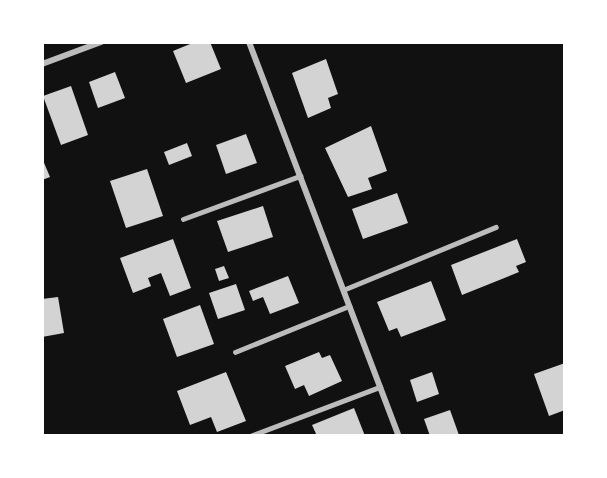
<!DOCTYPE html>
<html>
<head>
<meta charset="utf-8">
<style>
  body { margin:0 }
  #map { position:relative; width:607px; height:478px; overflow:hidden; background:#111; font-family:Karla,sans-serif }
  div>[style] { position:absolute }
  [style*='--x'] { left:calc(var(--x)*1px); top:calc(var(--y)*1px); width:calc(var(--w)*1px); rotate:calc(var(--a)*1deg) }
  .building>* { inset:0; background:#d3d3d3 }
  .service>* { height:4.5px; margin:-2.25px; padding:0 2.25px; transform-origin:2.25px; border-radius:2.25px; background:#bcbcbc }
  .minor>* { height:6px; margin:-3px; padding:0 3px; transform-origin:3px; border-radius:3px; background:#bcbcbc }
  span { translate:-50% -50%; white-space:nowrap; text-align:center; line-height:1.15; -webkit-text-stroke:6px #fff; paint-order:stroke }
  .frame { position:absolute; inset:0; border:44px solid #fff; pointer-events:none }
</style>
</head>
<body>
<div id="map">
  <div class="building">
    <div style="clip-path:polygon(195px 42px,210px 42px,221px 69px,186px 83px,173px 51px)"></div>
    <div style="clip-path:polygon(326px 59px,338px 94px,328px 98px,331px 108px,308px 118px,292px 73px)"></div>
    <div style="clip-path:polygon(115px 72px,125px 98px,98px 108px,89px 82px)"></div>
    <div style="clip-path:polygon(71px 86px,88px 135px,61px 145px,43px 96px)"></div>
    <div style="clip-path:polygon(371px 126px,387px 171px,368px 178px,372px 189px,348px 197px,325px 148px)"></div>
    <div style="clip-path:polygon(246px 134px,257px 163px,226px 174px,216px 145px)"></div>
    <div style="clip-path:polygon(187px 143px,192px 156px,169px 165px,164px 152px)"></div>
    <div style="clip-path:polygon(42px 158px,50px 177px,42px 180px)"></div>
    <div style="clip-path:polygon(147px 169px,163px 216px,126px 228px,110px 181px)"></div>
    <div style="clip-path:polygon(397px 193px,408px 223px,363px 239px,352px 209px)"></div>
    <div style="clip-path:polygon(263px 206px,273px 237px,228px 252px,217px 221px)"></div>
    <div style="clip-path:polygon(173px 239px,191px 288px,170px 296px,161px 273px,148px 278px,151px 286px,133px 293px,120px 258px)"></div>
    <div style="clip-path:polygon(517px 239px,526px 262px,516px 266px,519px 272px,462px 295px,451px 265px)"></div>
    <div style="clip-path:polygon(224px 266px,229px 278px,219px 281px,215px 269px)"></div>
    <div style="clip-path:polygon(288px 276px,299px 303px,270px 314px,263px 297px,253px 301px,249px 291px)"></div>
    <div style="clip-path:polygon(431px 281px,446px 320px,401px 337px,397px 328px,389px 331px,377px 302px)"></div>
    <div style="clip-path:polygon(236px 284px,245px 310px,218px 319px,209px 293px)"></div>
    <div style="clip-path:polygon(58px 297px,64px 333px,42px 337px,42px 299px)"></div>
    <div style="clip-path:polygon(200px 305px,214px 344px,177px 357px,163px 319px)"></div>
    <div style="clip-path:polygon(319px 352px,322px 358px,330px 355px,342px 381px,309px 396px,304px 385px,295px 389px,285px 366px)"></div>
    <div style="clip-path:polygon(565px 363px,565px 410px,549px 416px,534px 374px)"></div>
    <div style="clip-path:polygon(226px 372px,246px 421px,217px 432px,211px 417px,190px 425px,177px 391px)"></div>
    <div style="clip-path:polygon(432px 372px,439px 394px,417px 402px,410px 380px)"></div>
    <div style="clip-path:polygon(354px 408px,365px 436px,317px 436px,312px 425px)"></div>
    <div style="clip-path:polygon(450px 410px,459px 435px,430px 436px,424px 419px)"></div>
  </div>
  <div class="service">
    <div style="--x:183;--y:219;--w:125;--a:-20.2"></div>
    <div style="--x:343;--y:290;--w:165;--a:-22.4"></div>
    <div style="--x:235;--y:352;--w:123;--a:-22"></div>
    <div style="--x:250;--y:436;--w:139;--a:-20.7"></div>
  </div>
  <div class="minor">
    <div style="--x:249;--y:42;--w:422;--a:69.2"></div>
    <div style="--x:42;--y:64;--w:63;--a:-20.4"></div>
  </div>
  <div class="frame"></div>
</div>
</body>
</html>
